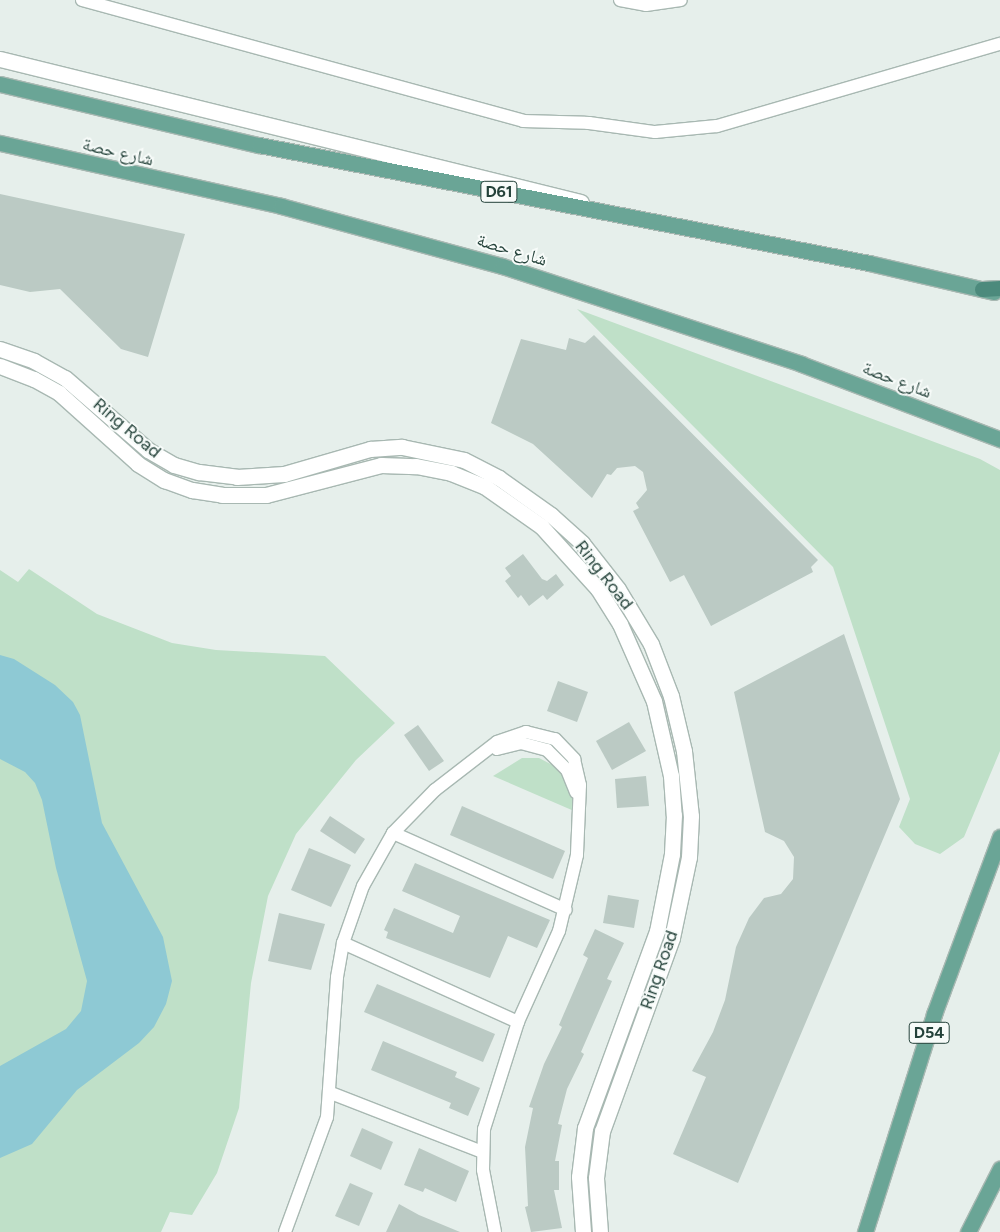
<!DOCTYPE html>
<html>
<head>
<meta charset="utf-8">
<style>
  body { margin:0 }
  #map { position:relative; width:1000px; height:1232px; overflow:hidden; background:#e6efeb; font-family:Figtree,"Noto Naskh Arabic",sans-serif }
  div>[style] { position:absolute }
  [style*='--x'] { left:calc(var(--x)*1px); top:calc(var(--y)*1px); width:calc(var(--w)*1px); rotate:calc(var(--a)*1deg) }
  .green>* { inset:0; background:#bfe0c8 }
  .water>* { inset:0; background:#8ec9d4 }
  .building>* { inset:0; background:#bbcac4 }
  .roads { filter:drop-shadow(1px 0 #a8b8b2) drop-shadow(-1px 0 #a8b8b2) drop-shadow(0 1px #a8b8b2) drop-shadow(0 -1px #a8b8b2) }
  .minor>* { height:12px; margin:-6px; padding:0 6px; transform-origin:6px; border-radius:6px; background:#fff }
  .tertiary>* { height:15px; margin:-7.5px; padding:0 7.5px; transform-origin:7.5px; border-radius:7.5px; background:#fff }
  .secondary>* { height:15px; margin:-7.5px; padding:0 7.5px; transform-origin:7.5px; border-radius:7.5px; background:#fff }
  .primary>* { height:15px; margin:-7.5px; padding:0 7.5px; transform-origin:7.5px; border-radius:7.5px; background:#6aa596 }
  .trunk>* { height:15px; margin:-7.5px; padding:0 7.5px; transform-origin:7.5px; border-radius:7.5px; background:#4c8a7c }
  span { translate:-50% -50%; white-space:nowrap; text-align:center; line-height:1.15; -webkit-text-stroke:4px #f7fbf9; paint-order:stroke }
  .shield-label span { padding:1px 4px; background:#f7fbf9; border:1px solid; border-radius:4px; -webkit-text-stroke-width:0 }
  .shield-label { font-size:16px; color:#24423a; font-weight:700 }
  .street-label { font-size:18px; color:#24423a }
</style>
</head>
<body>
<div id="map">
  <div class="green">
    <div style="clip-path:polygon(577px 309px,980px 459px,1000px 470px,1000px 751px,964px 837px,940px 854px,915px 844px,899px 827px,910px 799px,833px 567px)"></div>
    <div style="clip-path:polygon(29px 569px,97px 614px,172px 643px,216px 650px,325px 656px,395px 723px,356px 760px,296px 834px,268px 896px,251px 983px,239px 1108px,217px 1173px,192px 1215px,170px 1212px,161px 1232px,0 1232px,0 570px,18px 582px)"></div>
    <div style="clip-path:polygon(522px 758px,539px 758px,562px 770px,574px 795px,574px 811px,493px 776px)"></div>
  </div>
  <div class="water">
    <div style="clip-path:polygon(0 655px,14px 659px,55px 685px,73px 702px,80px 715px,102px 823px,163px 937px,172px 981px,166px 1004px,154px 1027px,139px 1043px,77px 1090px,32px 1144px,0 1158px,0 1066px,66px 1029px,81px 1011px,87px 981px,56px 868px,42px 800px,35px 783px,25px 772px,0 759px)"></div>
  </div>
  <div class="building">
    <div style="clip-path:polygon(0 194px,185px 234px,148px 357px,121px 349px,60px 289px,30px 292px,0 285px)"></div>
    <div style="clip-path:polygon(594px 335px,818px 560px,811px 567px,813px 572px,711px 626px,684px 575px,670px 582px,633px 511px,639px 508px,636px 503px,647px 490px,643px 472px,635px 466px,617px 468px,611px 475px,607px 474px,592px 498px,533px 444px,491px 423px,521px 339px,566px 350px,569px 338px,585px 343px)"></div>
    <div style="clip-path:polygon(523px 554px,542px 579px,547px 581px,556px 574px,564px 585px,547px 600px,543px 595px,529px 606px,521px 595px,518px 598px,505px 581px,511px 576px,505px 568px)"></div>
    <div style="clip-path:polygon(844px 634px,900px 799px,738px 1183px,673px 1154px,706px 1077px,692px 1071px,713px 1032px,725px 1000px,736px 947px,749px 918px,764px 898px,781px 894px,793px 879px,794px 857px,784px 841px,765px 832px,734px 692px)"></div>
    <div style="clip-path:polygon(558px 681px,588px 692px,577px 722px,547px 711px)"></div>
    <div style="clip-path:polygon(629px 722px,646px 751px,612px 770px,596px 741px)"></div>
    <div style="clip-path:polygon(418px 725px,444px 761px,429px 771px,404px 735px)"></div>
    <div style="clip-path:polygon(646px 776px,649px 806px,617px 808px,615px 779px)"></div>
    <div style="clip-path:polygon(462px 806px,565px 851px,553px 879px,450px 835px)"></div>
    <div style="clip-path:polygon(330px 816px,365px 839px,355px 854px,320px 831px)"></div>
    <div style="clip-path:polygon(309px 848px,351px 865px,331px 907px,291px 890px)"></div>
    <div style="clip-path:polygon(415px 863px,550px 920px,537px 948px,508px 936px,490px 978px,386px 938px,388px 932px,384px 930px,394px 908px,453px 933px,460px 916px,402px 891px)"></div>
    <div style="clip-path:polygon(608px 895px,639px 900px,634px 928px,603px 923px)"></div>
    <div style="clip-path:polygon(279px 913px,325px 924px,311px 970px,268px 961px)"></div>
    <div style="clip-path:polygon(595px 929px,624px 943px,607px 979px,612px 981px,581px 1052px,584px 1054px,567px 1089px,558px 1124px,562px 1125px,555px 1161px,559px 1161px,559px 1190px,554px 1190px,562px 1228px,531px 1232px,525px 1207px,528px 1206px,525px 1147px,533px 1108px,529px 1107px,544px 1064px,562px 1027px,559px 1025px,588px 958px,583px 955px)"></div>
    <div style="clip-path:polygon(377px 984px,495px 1034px,483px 1062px,364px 1012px)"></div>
    <div style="clip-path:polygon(383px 1041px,457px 1072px,455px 1077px,480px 1088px,468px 1116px,449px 1108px,451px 1103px,371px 1070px)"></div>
    <div style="clip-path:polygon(362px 1128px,393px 1142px,381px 1170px,350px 1156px)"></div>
    <div style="clip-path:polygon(419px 1148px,469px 1171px,456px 1202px,425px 1188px,423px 1192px,404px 1185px)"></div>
    <div style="clip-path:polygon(350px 1183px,373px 1193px,359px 1226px,335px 1216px)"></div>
    <div style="clip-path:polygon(399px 1204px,419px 1215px,460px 1232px,386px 1232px)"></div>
  </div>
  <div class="roads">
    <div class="minor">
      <div style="--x:82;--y:0;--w:457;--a:15.3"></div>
      <div style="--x:523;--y:121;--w:66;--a:1.7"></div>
      <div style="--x:589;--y:123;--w:67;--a:7.8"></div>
      <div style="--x:655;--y:132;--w:62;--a:-5.5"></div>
      <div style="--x:717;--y:126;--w:295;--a:-16.2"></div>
      <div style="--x:620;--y:0;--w:26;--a:11"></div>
      <div style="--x:646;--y:5;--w:35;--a:-8"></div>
      <div style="--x:497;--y:749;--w:25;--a:-14"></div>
      <div style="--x:521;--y:743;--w:27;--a:15"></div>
      <div style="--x:547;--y:750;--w:28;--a:45"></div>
      <div style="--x:567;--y:770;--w:24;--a:68"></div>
      <div style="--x:393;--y:833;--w:189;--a:24"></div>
      <div style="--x:343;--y:943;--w:192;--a:24.3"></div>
      <div style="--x:331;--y:1093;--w:162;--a:21.3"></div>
      <div style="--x:285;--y:1232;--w:122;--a:-69.9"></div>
      <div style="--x:327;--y:1117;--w:140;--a:-85.9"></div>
      <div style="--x:337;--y:977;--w:35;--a:-80"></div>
      <div style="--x:343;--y:943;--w:60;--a:-70.7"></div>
      <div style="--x:363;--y:886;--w:61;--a:-60.5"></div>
      <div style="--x:393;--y:833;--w:60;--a:-45.7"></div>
      <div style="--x:435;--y:790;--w:78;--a:-37.7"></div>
      <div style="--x:497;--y:742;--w:31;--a:-19"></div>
      <div style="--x:526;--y:732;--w:30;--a:14"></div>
      <div style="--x:555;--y:739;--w:28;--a:46"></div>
      <div style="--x:574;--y:759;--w:27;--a:77"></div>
      <div style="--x:580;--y:785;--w:70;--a:92.5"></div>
      <div style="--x:577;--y:855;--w:78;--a:103.3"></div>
      <div style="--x:559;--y:931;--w:100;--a:114.3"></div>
      <div style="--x:518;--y:1022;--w:112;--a:107.6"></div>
      <div style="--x:484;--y:1129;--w:41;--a:91.4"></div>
      <div style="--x:483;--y:1170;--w:63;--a:79"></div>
    </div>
    <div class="tertiary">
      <div style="--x:0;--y:349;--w:36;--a:19"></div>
      <div style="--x:34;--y:361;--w:35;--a:29"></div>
      <div style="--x:65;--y:378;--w:110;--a:40.9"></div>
      <div style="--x:148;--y:450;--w:30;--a:30"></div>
      <div style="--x:174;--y:465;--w:26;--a:16"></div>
      <div style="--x:199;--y:472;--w:38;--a:7"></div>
      <div style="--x:237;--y:477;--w:47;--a:-3.7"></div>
      <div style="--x:284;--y:474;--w:90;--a:-16.2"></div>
      <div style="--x:370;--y:449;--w:32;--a:-4"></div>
      <div style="--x:402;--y:447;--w:63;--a:11.8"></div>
      <div style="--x:464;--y:460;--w:39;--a:27"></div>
      <div style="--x:499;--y:478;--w:64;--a:35.4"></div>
      <div style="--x:551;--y:515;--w:42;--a:42.1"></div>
      <div style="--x:582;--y:543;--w:58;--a:52"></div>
      <div style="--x:618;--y:589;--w:64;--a:59"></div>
      <div style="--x:651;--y:644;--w:56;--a:69"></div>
      <div style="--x:671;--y:696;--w:57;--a:76.7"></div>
      <div style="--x:684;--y:751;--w:65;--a:83.9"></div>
      <div style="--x:691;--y:816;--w:41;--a:92.8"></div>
      <div style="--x:689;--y:857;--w:83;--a:101.9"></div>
      <div style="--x:672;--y:938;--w:205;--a:109.9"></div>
      <div style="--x:602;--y:1131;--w:47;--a:97.3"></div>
      <div style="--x:596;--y:1178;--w:54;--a:85.8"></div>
      <div style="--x:0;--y:366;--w:36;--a:21"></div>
      <div style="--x:34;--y:379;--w:29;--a:29"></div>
      <div style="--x:59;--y:393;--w:106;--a:41.9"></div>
      <div style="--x:138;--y:464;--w:31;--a:32"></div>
      <div style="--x:164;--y:480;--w:30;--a:20"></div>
      <div style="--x:192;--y:490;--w:30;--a:9"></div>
      <div style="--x:222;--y:495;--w:44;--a:0"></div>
      <div style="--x:266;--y:495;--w:119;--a:-14.6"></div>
      <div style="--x:381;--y:465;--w:35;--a:2"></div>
      <div style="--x:416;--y:466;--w:36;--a:11"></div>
      <div style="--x:451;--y:473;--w:35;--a:22"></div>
      <div style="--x:484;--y:486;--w:70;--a:35.1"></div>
      <div style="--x:541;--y:526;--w:85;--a:47.9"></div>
      <div style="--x:598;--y:589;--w:41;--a:57.8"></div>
      <div style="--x:620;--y:624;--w:84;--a:66.2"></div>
      <div style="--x:654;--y:701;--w:77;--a:77.2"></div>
      <div style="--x:671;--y:776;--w:39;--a:86"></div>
      <div style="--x:674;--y:815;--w:39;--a:93"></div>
      <div style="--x:672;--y:854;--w:78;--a:101"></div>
      <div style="--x:657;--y:931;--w:210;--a:110.1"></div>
      <div style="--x:585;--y:1128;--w:49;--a:97"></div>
      <div style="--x:579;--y:1177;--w:55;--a:85.8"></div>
    </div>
    <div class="secondary">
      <div style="--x:0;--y:59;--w:598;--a:13.83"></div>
    </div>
    <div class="primary">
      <div style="--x:0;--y:84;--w:266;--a:13.3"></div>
      <div style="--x:259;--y:145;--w:621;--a:10.95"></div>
      <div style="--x:869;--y:263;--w:128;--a:13.1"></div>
      <div style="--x:0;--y:143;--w:288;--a:12.6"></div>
      <div style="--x:281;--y:206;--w:229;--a:15.2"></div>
      <div style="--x:502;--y:266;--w:315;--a:18.1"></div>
      <div style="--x:801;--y:364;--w:213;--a:20.7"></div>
      <div style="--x:865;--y:1232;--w:229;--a:-72.4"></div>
      <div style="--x:934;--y:1014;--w:189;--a:-69.6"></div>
      <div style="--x:968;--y:1232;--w:71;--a:-63.1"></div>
    </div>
    <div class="trunk">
      <div style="--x:982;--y:289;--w:18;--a:-3"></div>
    </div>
  </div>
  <div class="shield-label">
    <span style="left:499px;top:192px">D61</span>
    <span style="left:929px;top:1033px">D54</span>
  </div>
  <div class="street-label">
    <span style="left:118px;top:152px;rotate:13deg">شارع حصة</span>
    <span style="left:512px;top:250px;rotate:17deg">شارع حصة</span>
    <span style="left:897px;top:380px;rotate:21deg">شارع حصة</span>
    <span style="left:127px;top:428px;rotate:40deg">Ring Road</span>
    <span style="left:604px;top:575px;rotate:52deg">Ring Road</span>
    <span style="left:659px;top:970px;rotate:-71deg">Ring Road</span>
  </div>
</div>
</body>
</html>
